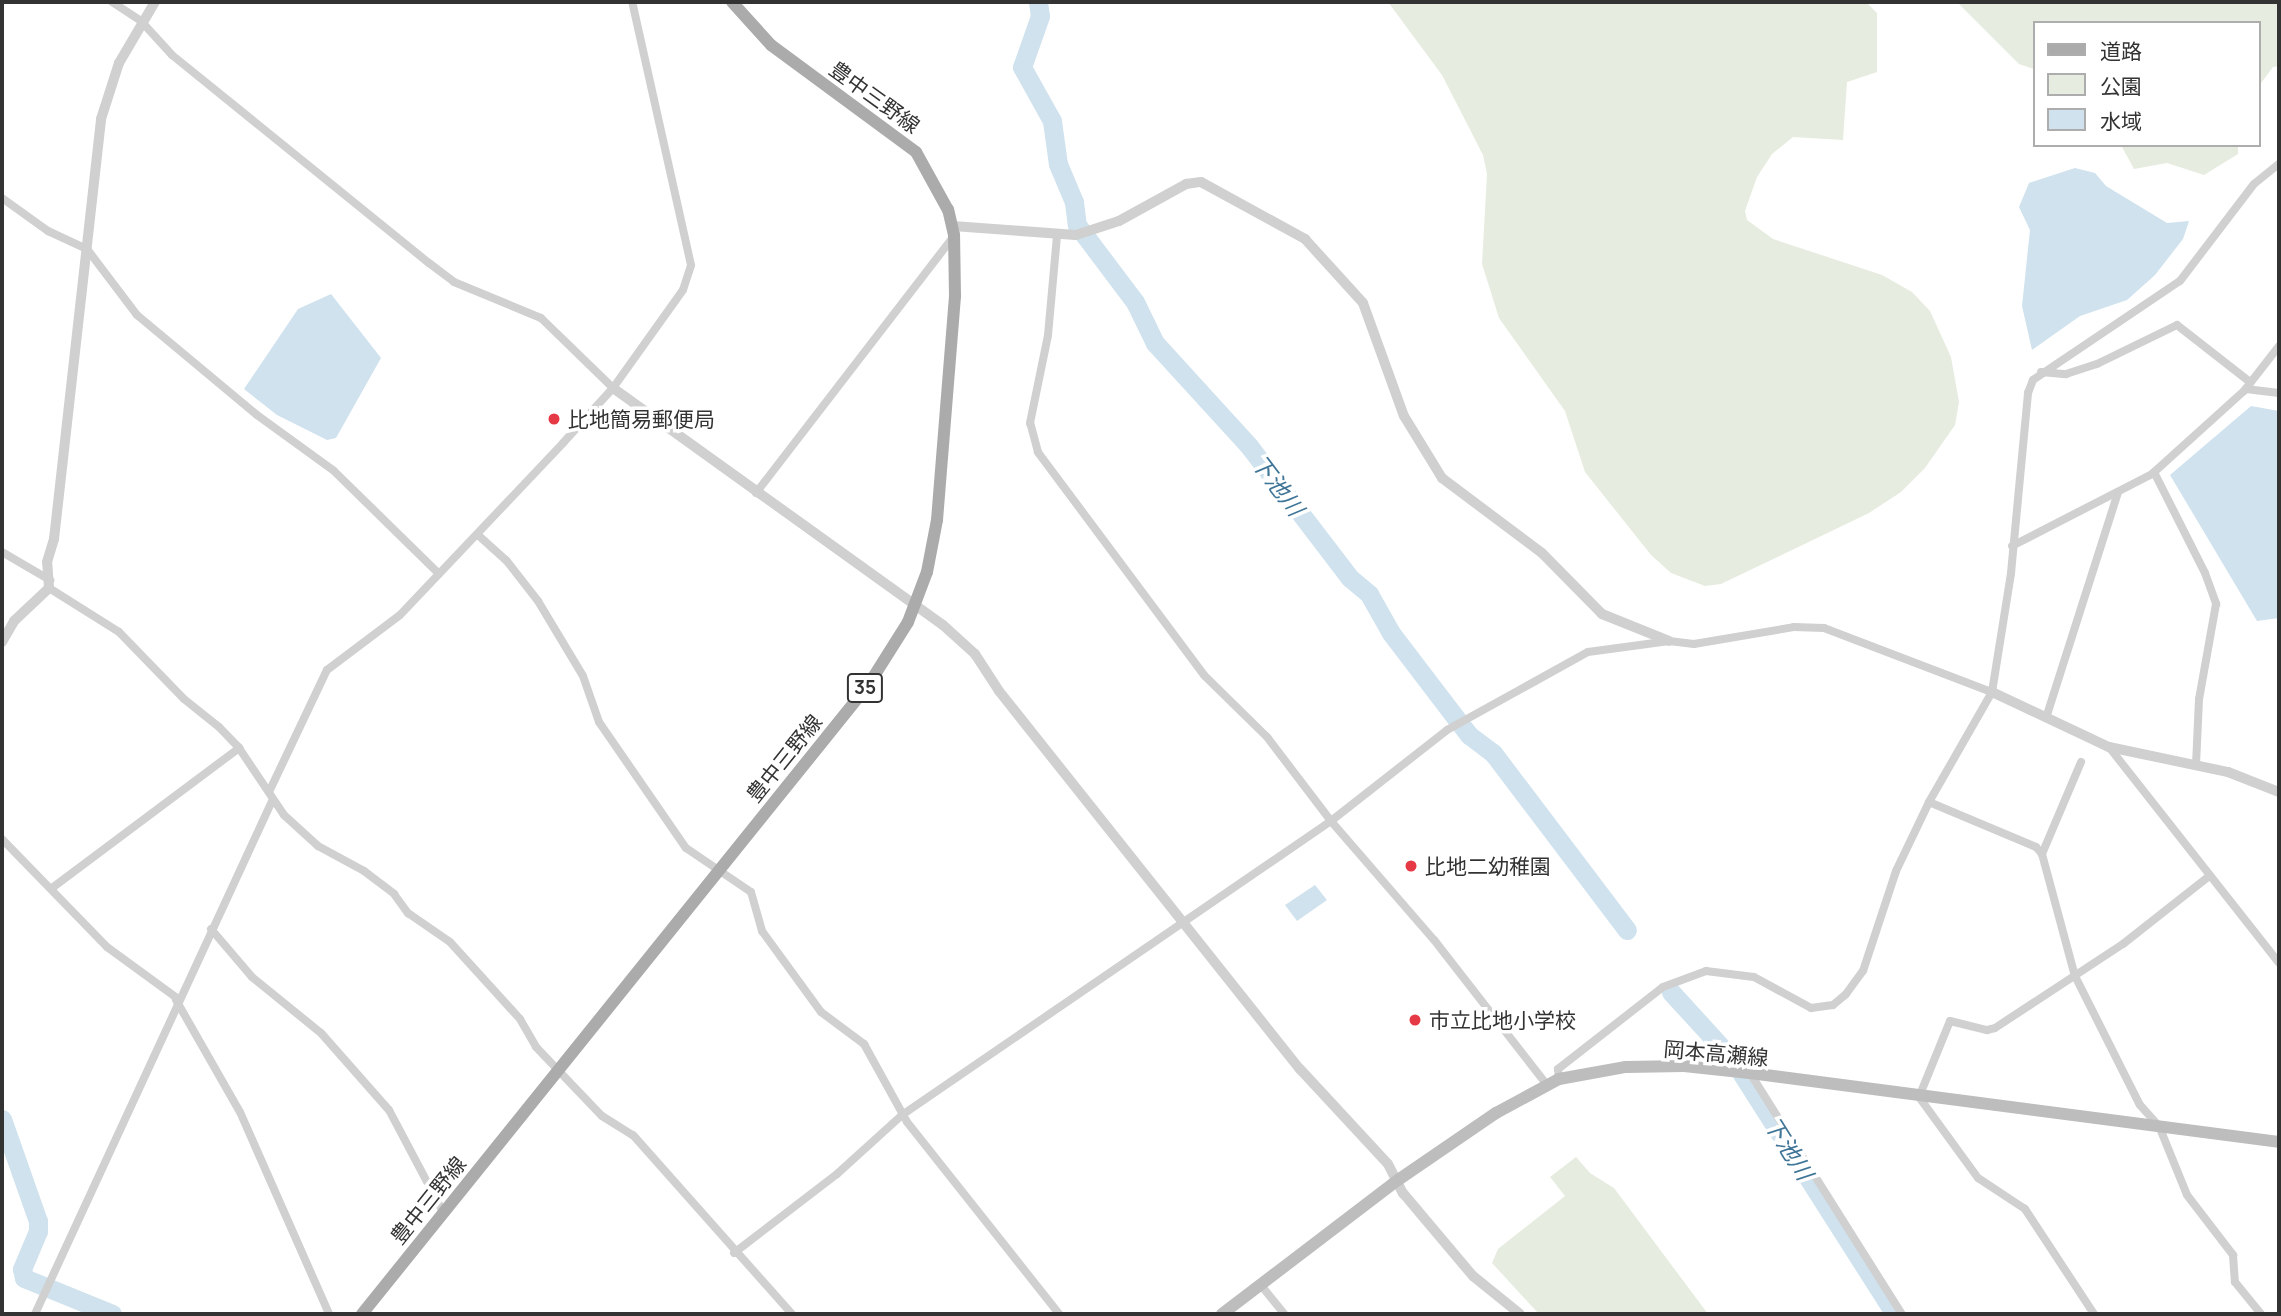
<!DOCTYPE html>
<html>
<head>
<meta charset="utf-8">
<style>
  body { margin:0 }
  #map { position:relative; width:2281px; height:1316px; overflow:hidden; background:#fff; font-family:Manrope,"Noto Sans JP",sans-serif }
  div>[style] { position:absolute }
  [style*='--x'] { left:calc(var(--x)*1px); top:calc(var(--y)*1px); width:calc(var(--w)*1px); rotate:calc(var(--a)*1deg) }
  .green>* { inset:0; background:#e6ecdf }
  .water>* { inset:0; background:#cfe2ee }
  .river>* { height:19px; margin:-9.5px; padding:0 9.5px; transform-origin:9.5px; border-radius:9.5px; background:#cfe2ee }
  .minor>* { height:8px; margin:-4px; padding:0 4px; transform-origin:4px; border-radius:4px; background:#d0d0d0 }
  .tertiary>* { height:10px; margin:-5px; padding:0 5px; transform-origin:5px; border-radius:5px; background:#d0d0d0 }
  .secondary>* { height:12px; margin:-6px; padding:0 6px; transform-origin:6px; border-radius:6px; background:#bdbdbd }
  .primary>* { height:12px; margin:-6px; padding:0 6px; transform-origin:6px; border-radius:6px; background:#ababab }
  .dots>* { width:19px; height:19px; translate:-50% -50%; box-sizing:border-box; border:4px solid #fff; border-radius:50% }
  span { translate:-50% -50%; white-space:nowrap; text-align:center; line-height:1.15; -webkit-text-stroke:7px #fff; paint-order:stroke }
  .shield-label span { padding:2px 5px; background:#fff; border:2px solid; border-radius:5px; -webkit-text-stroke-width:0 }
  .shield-label { font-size:19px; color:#333; font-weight:700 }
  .street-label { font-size:21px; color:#333 }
  .poi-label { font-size:21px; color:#333 }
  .left { translate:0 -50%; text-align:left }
  .water-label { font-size:23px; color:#3f7597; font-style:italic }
  .frame { position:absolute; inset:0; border:4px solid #333; pointer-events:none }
  .legend { position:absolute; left:2033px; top:21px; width:228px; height:126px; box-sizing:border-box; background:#fff; border:2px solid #adadad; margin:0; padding:9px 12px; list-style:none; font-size:21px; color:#333 }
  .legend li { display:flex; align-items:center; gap:14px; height:35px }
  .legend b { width:35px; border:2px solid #adadad }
</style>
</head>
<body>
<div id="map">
  <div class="green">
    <div style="clip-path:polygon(1388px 2px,1866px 2px,1877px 13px,1877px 72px,1847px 82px,1843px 140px,1793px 137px,1772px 154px,1757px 177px,1745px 211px,1747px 220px,1773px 239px,1882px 275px,1912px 292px,1930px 311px,1951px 357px,1959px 402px,1955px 425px,1925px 468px,1901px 492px,1869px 513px,1721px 584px,1705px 586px,1671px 573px,1651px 555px,1585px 472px,1565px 411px,1499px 318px,1482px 264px,1487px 174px,1483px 155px,1442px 75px)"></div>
    <div style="clip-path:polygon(1957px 2px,2279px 2px,2279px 66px,2273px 67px,2258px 87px,2258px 23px,2034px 23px,2034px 69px,2019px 64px)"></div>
    <div style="clip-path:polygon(2121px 145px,2238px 145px,2238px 154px,2204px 175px,2167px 163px,2134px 169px)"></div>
    <div style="clip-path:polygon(1576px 1157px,1590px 1173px,1614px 1188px,1708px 1314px,1539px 1314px,1492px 1263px,1498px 1249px,1565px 1196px,1550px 1177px)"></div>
  </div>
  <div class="water">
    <div style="clip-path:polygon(2075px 168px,2095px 173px,2106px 186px,2167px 223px,2189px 221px,2183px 239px,2155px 275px,2127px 300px,2080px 316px,2032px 350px,2022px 306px,2030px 230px,2019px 207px,2029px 183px)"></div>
    <div style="clip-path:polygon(331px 294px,381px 358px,336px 438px,327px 440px,277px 415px,244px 389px,298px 309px)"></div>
    <div style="clip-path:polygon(2251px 406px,2279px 411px,2279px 618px,2257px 621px,2170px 475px)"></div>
    <div style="clip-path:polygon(1315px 885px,1327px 900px,1297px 921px,1285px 905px)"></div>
  </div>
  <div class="river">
    <div style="--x:1038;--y:2;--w:14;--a:82"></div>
    <div style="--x:1040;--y:16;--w:54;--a:109.4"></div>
    <div style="--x:1022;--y:67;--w:62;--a:60.9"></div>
    <div style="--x:1052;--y:121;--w:43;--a:82.1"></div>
    <div style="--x:1058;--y:164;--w:41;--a:67.2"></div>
    <div style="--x:1074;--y:202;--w:23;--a:83"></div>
    <div style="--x:1077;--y:225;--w:96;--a:53"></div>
    <div style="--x:1135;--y:302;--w:46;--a:64"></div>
    <div style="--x:1155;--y:343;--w:139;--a:47.6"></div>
    <div style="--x:1249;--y:446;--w:166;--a:52.6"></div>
    <div style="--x:1350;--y:578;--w:25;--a:40"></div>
    <div style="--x:1369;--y:594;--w:45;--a:60.6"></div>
    <div style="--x:1391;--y:633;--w:106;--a:52.7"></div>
    <div style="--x:1455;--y:717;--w:23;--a:52"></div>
    <div style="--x:1469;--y:735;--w:30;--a:37"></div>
    <div style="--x:1493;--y:753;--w:222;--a:52.9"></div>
    <div style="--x:1671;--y:992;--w:92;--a:47.6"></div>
    <div style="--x:1733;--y:1060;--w:301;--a:57.5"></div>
    <div style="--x:2;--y:1119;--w:108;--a:70.6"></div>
    <div style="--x:38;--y:1221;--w:10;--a:90"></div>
    <div style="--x:38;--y:1231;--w:41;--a:112.8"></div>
    <div style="--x:22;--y:1269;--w:9;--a:77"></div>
    <div style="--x:24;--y:1278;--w:95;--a:22.2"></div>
  </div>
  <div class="minor">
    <div style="--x:112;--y:2;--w:35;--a:33"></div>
    <div style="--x:141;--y:21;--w:46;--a:47.6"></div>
    <div style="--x:172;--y:55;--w:331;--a:39"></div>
    <div style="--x:429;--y:263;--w:31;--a:37"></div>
    <div style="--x:454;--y:282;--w:94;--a:22.5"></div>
    <div style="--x:541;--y:318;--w:100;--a:44.2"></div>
    <div style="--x:2;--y:198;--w:57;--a:35.7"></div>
    <div style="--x:48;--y:231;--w:43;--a:24.8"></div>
    <div style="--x:87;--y:249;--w:83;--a:52.9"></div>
    <div style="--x:137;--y:315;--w:156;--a:39.8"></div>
    <div style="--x:257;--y:415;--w:95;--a:36"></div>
    <div style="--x:334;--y:471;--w:147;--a:44.4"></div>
    <div style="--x:2041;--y:372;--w:25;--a:5"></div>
    <div style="--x:2066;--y:374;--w:33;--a:-18"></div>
    <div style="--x:2097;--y:364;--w:89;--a:-26"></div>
    <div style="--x:2177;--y:325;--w:93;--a:38"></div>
    <div style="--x:2246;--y:389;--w:33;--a:7"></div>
    <div style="--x:2154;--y:472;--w:113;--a:63.2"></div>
    <div style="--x:2205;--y:573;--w:33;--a:70"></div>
    <div style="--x:2216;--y:604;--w:97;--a:100.1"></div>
    <div style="--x:2199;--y:699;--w:66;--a:92.6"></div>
    <div style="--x:756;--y:493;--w:323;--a:-52.4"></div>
    <div style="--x:478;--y:535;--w:38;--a:42"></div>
    <div style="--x:506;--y:560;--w:52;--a:52"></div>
    <div style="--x:538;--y:601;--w:87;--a:59"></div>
    <div style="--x:583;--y:676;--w:49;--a:70.8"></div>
    <div style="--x:599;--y:722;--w:153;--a:55.4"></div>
    <div style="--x:686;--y:848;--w:78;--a:34.1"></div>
    <div style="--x:751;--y:892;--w:41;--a:74.2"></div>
    <div style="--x:762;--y:931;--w:100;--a:53.9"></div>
    <div style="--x:821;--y:1012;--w:54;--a:36.7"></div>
    <div style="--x:864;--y:1044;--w:89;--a:61.1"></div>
    <div style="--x:907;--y:1122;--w:245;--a:51.6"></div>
    <div style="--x:2012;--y:546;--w:157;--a:-27.2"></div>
    <div style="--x:2152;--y:474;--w:124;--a:-42.1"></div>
    <div style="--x:2244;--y:391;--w:57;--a:-52.1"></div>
    <div style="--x:2;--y:552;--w:56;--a:30.3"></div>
    <div style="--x:49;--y:588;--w:83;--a:32.2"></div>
    <div style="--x:119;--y:632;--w:93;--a:45.9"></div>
    <div style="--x:184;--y:699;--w:45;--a:38.7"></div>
    <div style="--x:219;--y:727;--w:29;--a:46"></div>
    <div style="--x:239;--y:748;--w:81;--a:56.1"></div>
    <div style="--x:284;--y:815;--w:46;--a:42.4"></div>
    <div style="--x:318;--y:846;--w:52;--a:28.5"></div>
    <div style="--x:364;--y:871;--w:38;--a:37"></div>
    <div style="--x:394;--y:894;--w:24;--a:54"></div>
    <div style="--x:408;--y:913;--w:51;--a:34.6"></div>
    <div style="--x:450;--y:942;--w:104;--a:47.7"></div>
    <div style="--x:520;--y:1019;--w:32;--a:60"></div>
    <div style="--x:536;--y:1047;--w:95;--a:46.3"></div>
    <div style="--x:602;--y:1116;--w:36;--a:32"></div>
    <div style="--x:633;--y:1135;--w:239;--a:48.4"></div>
    <div style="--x:2046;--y:718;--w:237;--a:-72.3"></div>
    <div style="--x:2109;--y:747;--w:275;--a:51.8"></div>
    <div style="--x:269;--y:792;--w:135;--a:-64.6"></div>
    <div style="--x:327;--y:670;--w:91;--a:-37"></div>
    <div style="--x:400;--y:615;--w:237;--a:-46.5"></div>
    <div style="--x:563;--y:443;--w:74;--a:-47.7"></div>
    <div style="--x:613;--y:388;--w:120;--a:-54.5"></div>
    <div style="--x:683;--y:290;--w:26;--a:-72"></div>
    <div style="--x:691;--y:265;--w:270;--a:-102.6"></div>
    <div style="--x:1929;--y:802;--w:116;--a:22.8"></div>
    <div style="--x:2036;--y:847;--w:9;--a:49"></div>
    <div style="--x:2042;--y:854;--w:126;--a:74.9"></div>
    <div style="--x:2075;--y:976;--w:144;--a:63.3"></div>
    <div style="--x:2140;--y:1105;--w:28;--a:48"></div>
    <div style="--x:2159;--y:1126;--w:74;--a:67.9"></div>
    <div style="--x:2187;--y:1195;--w:76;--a:52.5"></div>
    <div style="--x:2233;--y:1255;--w:27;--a:86"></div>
    <div style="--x:2235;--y:1282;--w:41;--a:50.9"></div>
    <div style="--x:2;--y:839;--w:151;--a:45.8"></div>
    <div style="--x:107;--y:947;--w:87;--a:36.1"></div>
    <div style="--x:2042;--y:854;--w:100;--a:-67"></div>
    <div style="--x:52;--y:888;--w:234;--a:-36.8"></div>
    <div style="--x:211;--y:929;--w:63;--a:49.5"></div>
    <div style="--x:252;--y:977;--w:89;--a:39.1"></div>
    <div style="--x:321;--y:1033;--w:103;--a:48.6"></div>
    <div style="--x:389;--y:1110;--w:115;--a:62.1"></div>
    <div style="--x:176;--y:1000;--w:129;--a:60.3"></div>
    <div style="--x:240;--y:1112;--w:221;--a:66.2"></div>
    <div style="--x:1750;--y:1073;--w:285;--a:57.8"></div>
    <div style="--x:1559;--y:1079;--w:10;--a:-96"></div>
    <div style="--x:1558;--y:1069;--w:133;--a:-38"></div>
    <div style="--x:1663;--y:987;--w:46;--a:-20.4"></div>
    <div style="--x:1706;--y:971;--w:48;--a:7.1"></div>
    <div style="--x:1754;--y:977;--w:65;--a:28.5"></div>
    <div style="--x:1811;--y:1008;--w:22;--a:-8"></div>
    <div style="--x:1833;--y:1005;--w:17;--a:-40"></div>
    <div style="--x:1846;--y:994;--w:29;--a:-54"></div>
    <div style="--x:1863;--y:971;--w:105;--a:-71.7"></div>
    <div style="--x:1896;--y:871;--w:76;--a:-64.4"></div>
    <div style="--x:1929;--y:802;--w:127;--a:-60.2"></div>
    <div style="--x:1992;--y:692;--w:121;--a:-80.9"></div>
    <div style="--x:2011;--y:573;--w:181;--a:-84.6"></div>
    <div style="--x:2028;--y:393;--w:14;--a:-69"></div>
    <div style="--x:2033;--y:380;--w:177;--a:-34"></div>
    <div style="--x:2180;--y:281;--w:122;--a:-52.7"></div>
    <div style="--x:2254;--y:184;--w:32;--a:-39"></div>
    <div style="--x:1547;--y:1085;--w:184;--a:-127.9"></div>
    <div style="--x:1434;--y:940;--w:157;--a:-130.9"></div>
    <div style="--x:1331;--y:821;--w:147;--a:-38.1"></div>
    <div style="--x:1447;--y:730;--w:161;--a:-29"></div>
    <div style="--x:1588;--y:652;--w:82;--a:-7.7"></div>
    <div style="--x:1669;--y:641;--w:25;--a:7"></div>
    <div style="--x:1694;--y:644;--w:101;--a:-9.6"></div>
    <div style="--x:1794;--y:627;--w:30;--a:2"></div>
    <div style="--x:1824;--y:628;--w:180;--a:20.9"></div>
    <div style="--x:734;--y:1253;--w:130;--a:-37.5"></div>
    <div style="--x:837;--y:1174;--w:88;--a:-42.2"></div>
    <div style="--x:902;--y:1115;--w:520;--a:-34.42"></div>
    <div style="--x:1331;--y:821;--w:106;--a:-127.3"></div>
    <div style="--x:1267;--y:737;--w:88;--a:-135.5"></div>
    <div style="--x:1204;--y:675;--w:278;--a:-126.7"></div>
    <div style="--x:1038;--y:452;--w:30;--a:-105"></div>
    <div style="--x:1030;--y:423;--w:90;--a:-78.4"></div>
    <div style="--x:1048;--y:335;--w:99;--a:-84.8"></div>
    <div style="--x:1260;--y:1284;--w:38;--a:51"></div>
    <div style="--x:35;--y:1314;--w:565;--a:-65.2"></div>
    <div style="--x:2094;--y:1314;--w:126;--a:-123.3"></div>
    <div style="--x:2025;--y:1209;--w:56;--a:-146.6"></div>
    <div style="--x:1978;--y:1178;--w:100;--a:-126.1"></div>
    <div style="--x:1919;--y:1097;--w:82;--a:-67.8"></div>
    <div style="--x:1950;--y:1021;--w:38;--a:14"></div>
    <div style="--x:1987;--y:1030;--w:8;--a:-14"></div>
    <div style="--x:1995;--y:1028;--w:153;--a:-33.3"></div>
    <div style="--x:2123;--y:944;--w:108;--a:-38.2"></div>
  </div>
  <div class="tertiary">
    <div style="--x:953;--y:226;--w:123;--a:4.2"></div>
    <div style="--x:1076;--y:235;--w:45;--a:-18"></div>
    <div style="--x:1119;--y:221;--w:77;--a:-28.9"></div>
    <div style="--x:1186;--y:184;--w:15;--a:-8"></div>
    <div style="--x:1201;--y:182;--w:119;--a:28.7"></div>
    <div style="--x:1305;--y:239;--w:86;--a:47.8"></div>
    <div style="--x:1363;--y:303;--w:120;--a:70.1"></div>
    <div style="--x:1404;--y:416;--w:73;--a:58.5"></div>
    <div style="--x:1442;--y:478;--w:125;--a:36.9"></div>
    <div style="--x:1542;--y:553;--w:86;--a:45.5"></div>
    <div style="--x:1602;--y:614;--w:72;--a:21.9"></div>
    <div style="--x:613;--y:388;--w:406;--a:35.7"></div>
    <div style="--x:943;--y:625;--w:43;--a:42.2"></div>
    <div style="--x:975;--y:654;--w:44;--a:57"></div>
    <div style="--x:999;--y:691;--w:483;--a:51.5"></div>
    <div style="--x:1300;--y:1069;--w:129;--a:47.2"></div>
    <div style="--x:1388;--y:1164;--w:33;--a:63"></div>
    <div style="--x:1403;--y:1193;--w:109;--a:49.9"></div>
    <div style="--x:1473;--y:1276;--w:60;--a:39"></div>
    <div style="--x:2;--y:642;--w:24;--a:-60"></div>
    <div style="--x:14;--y:621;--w:48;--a:-43.3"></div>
    <div style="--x:49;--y:588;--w:26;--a:-94"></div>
    <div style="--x:47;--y:562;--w:24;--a:-73"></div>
    <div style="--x:54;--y:539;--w:423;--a:-83.6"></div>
    <div style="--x:101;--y:119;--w:59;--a:-72.2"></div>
    <div style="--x:119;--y:63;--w:71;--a:-59.5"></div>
    <div style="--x:1992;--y:692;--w:129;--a:25.2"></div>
    <div style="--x:2109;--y:747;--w:122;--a:11.9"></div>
    <div style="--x:2228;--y:772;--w:55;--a:21.4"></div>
  </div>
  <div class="secondary">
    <div style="--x:1222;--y:1314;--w:221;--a:-37.3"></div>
    <div style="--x:1398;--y:1180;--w:119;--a:-34.4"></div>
    <div style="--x:1496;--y:1113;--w:72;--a:-28.4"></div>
    <div style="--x:1559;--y:1079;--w:68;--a:-10.2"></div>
    <div style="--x:1626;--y:1067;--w:58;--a:-1"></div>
    <div style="--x:1684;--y:1066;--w:66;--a:6.1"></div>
    <div style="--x:1750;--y:1073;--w:533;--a:7.43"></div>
  </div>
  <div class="primary">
    <div style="--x:362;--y:1314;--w:809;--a:-51.17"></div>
    <div style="--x:869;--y:684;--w:73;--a:-57.8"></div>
    <div style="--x:908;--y:622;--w:53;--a:-69.2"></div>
    <div style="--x:927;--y:572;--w:53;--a:-79.1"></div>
    <div style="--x:937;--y:520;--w:225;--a:-85.4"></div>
    <div style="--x:955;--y:296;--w:61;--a:-90.9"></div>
    <div style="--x:954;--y:235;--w:26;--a:-103"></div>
    <div style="--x:948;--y:210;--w:66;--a:-118.9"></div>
    <div style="--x:916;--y:152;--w:180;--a:-143.6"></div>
    <div style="--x:771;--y:45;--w:58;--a:-132.2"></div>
  </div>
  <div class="dots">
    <div style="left:554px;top:419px;background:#e63946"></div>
    <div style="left:1411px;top:866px;background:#e63946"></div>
    <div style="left:1415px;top:1020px;background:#e63946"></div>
  </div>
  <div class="shield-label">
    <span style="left:865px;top:688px">35</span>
  </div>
  <div class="street-label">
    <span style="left:875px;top:97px;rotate:36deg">豊中三野線</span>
    <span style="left:784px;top:758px;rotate:-51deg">豊中三野線</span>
    <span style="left:1716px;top:1053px;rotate:5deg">岡本高瀬線</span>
    <span style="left:428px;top:1200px;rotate:-51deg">豊中三野線</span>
  </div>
  <div class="poi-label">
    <span class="left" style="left:568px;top:419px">比地簡易郵便局</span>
    <span class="left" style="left:1425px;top:866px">比地二幼稚園</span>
    <span class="left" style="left:1429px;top:1020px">市立比地小学校</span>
  </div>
  <div class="water-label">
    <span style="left:1278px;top:485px;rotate:53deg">下池川</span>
    <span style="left:1789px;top:1148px;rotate:58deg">下池川</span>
  </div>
  <div class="frame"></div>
  <ul class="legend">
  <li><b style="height:9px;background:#ababab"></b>道路</li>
  <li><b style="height:19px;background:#e6ecdf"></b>公園</li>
  <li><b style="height:19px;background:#cfe2ee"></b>水域</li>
  </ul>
</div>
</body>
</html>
